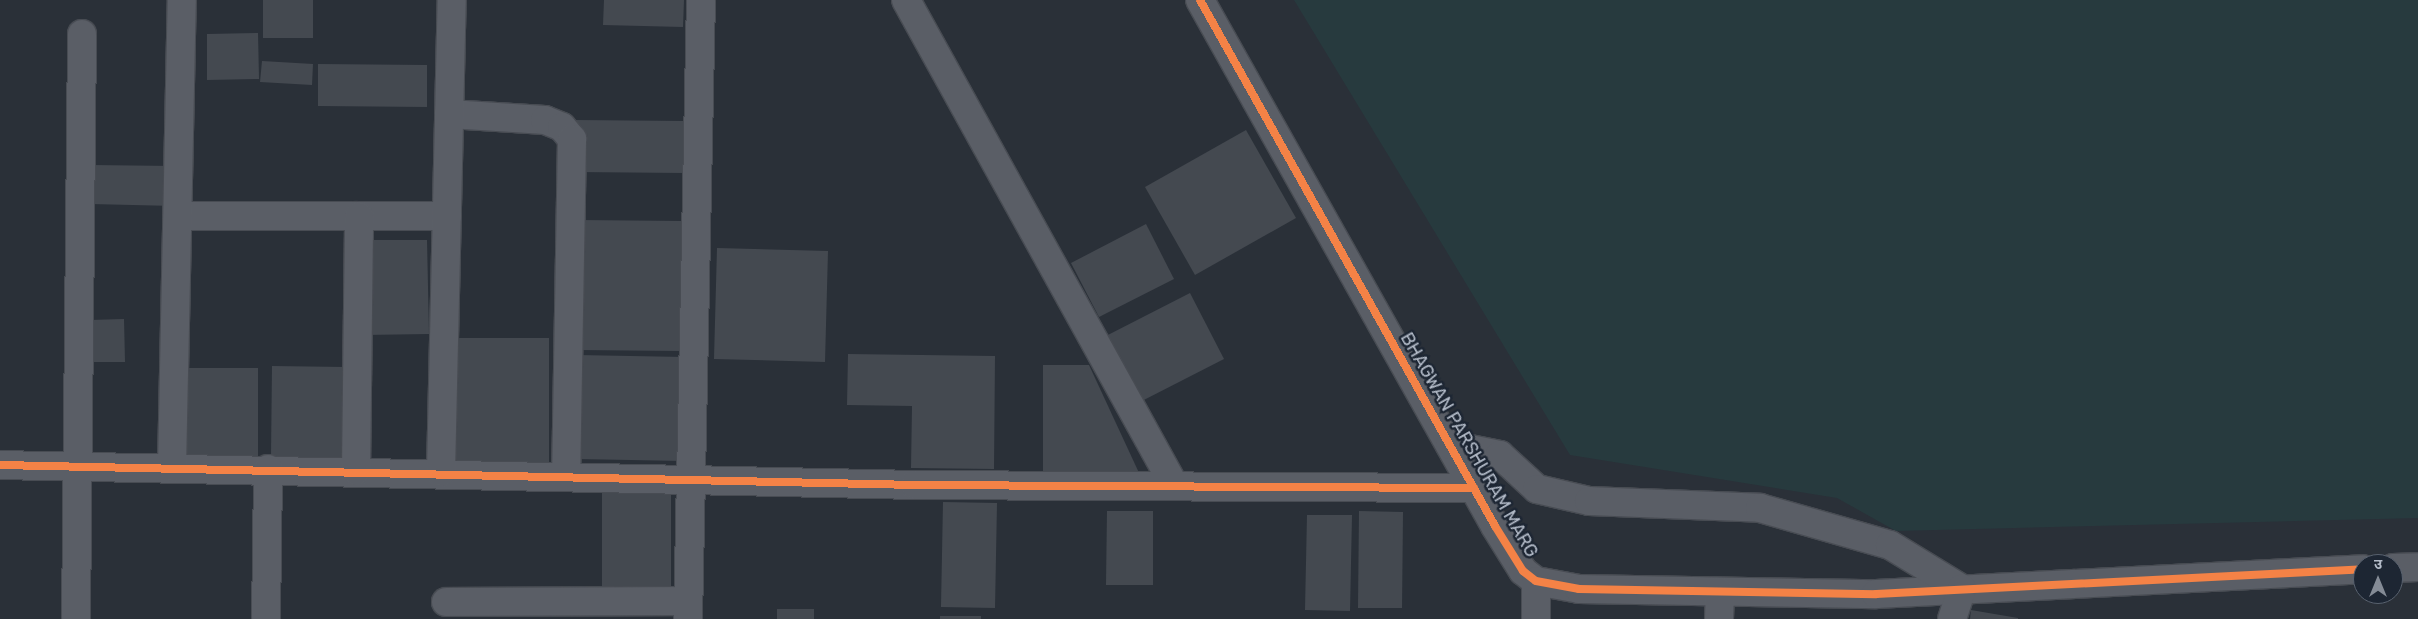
<!DOCTYPE html>
<html>
<head>
<meta charset="utf-8">
<style>
  body { margin:0 }
  #map { position:relative; width:2418px; height:619px; overflow:hidden; background:#2a3038; font-family:Rubik,"Noto Sans Devanagari",sans-serif }
  div>[style] { position:absolute }
  [style*='--x'] { left:calc(var(--x)*1px); top:calc(var(--y)*1px); width:calc(var(--w)*1px); rotate:calc(var(--a)*1deg) }
  .green>* { inset:0; background:#273a3e }
  .building>* { inset:0; background:#444950 }
  .roads { filter:drop-shadow(1px 0 #484c53) drop-shadow(-1px 0 #484c53) drop-shadow(0 1px #484c53) drop-shadow(0 -1px #484c53) }
  .minor>* { height:28px; margin:-14px; padding:0 14px; transform-origin:14px; border-radius:14px; background:#5a5e66 }
  .cycleway>* { height:8px; margin:-4px; padding:0 4px; transform-origin:4px; border-radius:4px; background:#f48246 }
  span { translate:-50% -50%; white-space:nowrap; text-align:center; line-height:1.15; -webkit-text-stroke:5px #1d2633; paint-order:stroke }
  .street-label { font-size:18px; color:#b4bcc9 }
  .north { position:absolute; left:2353px; top:554px; width:50px; height:50px; box-sizing:border-box; background:#1d2633; border:1px solid #59626f; border-radius:50%; rotate:0deg; font-size:14px; font-weight:700; line-height:20px; text-align:center; color:#b4bcc9 }
  .north::after { content:''; display:block; margin:auto; width:18px; height:22px; background:#848b96; clip-path:polygon(50% 0,100% 100%,50% 72%,0 100%) }
</style>
</head>
<body>
<div id="map">
  <div class="green">
    <div style="clip-path:polygon(1294px 0,2418px 0,2418px 518px,1896px 531px,1837px 498px,1570px 455px)"></div>
  </div>
  <div class="building">
    <div style="clip-path:polygon(263px 0,313px 0,313px 38px,263px 38px)"></div>
    <div style="clip-path:polygon(604px 0,684px 0,683px 27px,603px 25px)"></div>
    <div style="clip-path:polygon(258px 33px,259px 79px,207px 80px,207px 34px)"></div>
    <div style="clip-path:polygon(262px 61px,313px 64px,312px 85px,260px 82px)"></div>
    <div style="clip-path:polygon(318px 64px,427px 65px,427px 107px,318px 106px)"></div>
    <div style="clip-path:polygon(576px 120px,685px 121px,684px 173px,575px 172px)"></div>
    <div style="clip-path:polygon(1246px 130px,1296px 218px,1195px 275px,1145px 187px)"></div>
    <div style="clip-path:polygon(91px 165px,175px 166px,175px 206px,90px 204px)"></div>
    <div style="clip-path:polygon(579px 220px,683px 221px,681px 351px,578px 350px)"></div>
    <div style="clip-path:polygon(1146px 224px,1174px 279px,1099px 317px,1071px 263px)"></div>
    <div style="clip-path:polygon(362px 240px,427px 240px,429px 334px,364px 335px)"></div>
    <div style="clip-path:polygon(717px 248px,828px 251px,825px 362px,714px 359px)"></div>
    <div style="clip-path:polygon(1190px 293px,1224px 359px,1136px 404px,1102px 338px)"></div>
    <div style="clip-path:polygon(124px 319px,125px 362px,90px 362px,90px 320px)"></div>
    <div style="clip-path:polygon(452px 338px,549px 338px,549px 464px,452px 464px)"></div>
    <div style="clip-path:polygon(848px 354px,995px 356px,994px 469px,911px 468px,912px 406px,847px 405px)"></div>
    <div style="clip-path:polygon(577px 355px,685px 357px,684px 461px,576px 459px)"></div>
    <div style="clip-path:polygon(1043px 365px,1089px 365px,1140px 475px,1043px 475px)"></div>
    <div style="clip-path:polygon(272px 366px,346px 367px,345px 457px,271px 457px)"></div>
    <div style="clip-path:polygon(184px 368px,258px 368px,258px 458px,186px 455px)"></div>
    <div style="clip-path:polygon(602px 489px,671px 489px,671px 596px,602px 596px)"></div>
    <div style="clip-path:polygon(943px 502px,997px 503px,995px 608px,941px 607px)"></div>
    <div style="clip-path:polygon(1107px 511px,1153px 511px,1153px 585px,1106px 585px)"></div>
    <div style="clip-path:polygon(1359px 511px,1403px 512px,1402px 608px,1358px 608px)"></div>
    <div style="clip-path:polygon(1307px 515px,1352px 515px,1350px 611px,1305px 610px)"></div>
    <div style="clip-path:polygon(777px 609px,814px 609px,814px 619px,777px 619px)"></div>
    <div style="clip-path:polygon(1971px 610px,2018px 618px,2018px 619px,1970px 619px)"></div>
    <div style="clip-path:polygon(940px 616px,981px 616px,981px 619px,940px 619px)"></div>
  </div>
  <div class="roads">
    <div class="minor">
      <div style="--x:906;--y:0;--w:554;--a:61.08"></div>
      <div style="--x:1200;--y:0;--w:603;--a:60.71"></div>
      <div style="--x:1495;--y:526;--w:53;--a:58.1"></div>
      <div style="--x:1523;--y:571;--w:16;--a:38"></div>
      <div style="--x:1536;--y:581;--w:44;--a:10.5"></div>
      <div style="--x:1579;--y:589;--w:297;--a:1"></div>
      <div style="--x:1876;--y:594;--w:488;--a:-2.9"></div>
      <div style="--x:449;--y:114;--w:96;--a:3.6"></div>
      <div style="--x:545;--y:120;--w:18;--a:22"></div>
      <div style="--x:562;--y:127;--w:16;--a:50"></div>
      <div style="--x:572;--y:139;--w:336;--a:91"></div>
      <div style="--x:178;--y:216;--w:269;--a:0"></div>
      <div style="--x:1450;--y:445;--w:51;--a:11.3"></div>
      <div style="--x:1500;--y:455;--w:50;--a:42.6"></div>
      <div style="--x:1537;--y:489;--w:53;--a:13"></div>
      <div style="--x:1589;--y:501;--w:171;--a:2.3"></div>
      <div style="--x:1760;--y:508;--w:135;--a:15.9"></div>
      <div style="--x:1890;--y:545;--w:84;--a:31.4"></div>
      <div style="--x:0;--y:465;--w:915;--a:1.25"></div>
      <div style="--x:915;--y:485;--w:559;--a:0.31"></div>
      <div style="--x:172;--y:467;--w:467;--a:-88.8"></div>
      <div style="--x:356;--y:471;--w:255;--a:-89.3"></div>
      <div style="--x:441;--y:472;--w:472;--a:-88.7"></div>
      <div style="--x:2393;--y:568;--w:25;--a:-2"></div>
      <div style="--x:446;--y:602;--w:242;--a:-0.2"></div>
      <div style="--x:76;--y:619;--w:585;--a:-89.41"></div>
      <div style="--x:266;--y:619;--w:150;--a:-89.2"></div>
      <div style="--x:688;--y:619;--w:619;--a:-88.8"></div>
      <div style="--x:1536;--y:619;--w:38;--a:-90"></div>
      <div style="--x:1719;--y:619;--w:27;--a:-88"></div>
      <div style="--x:1952;--y:619;--w:32;--a:-72"></div>
    </div>
  </div>
  <div class="cycleway">
    <div style="--x:1200;--y:0;--w:603;--a:60.71"></div>
    <div style="--x:1495;--y:526;--w:53;--a:58.1"></div>
    <div style="--x:1523;--y:571;--w:16;--a:38"></div>
    <div style="--x:1536;--y:581;--w:44;--a:10.5"></div>
    <div style="--x:1579;--y:589;--w:297;--a:1"></div>
    <div style="--x:1876;--y:594;--w:488;--a:-2.9"></div>
    <div style="--x:0;--y:465;--w:915;--a:1.25"></div>
    <div style="--x:915;--y:485;--w:559;--a:0.31"></div>
  </div>
  <div class="street-label">
    <span style="left:1469px;top:445px;rotate:60deg">BHAGWAN PARSHURAM MARG</span>
  </div>
  <div class="north">उ</div>
</div>
</body>
</html>
